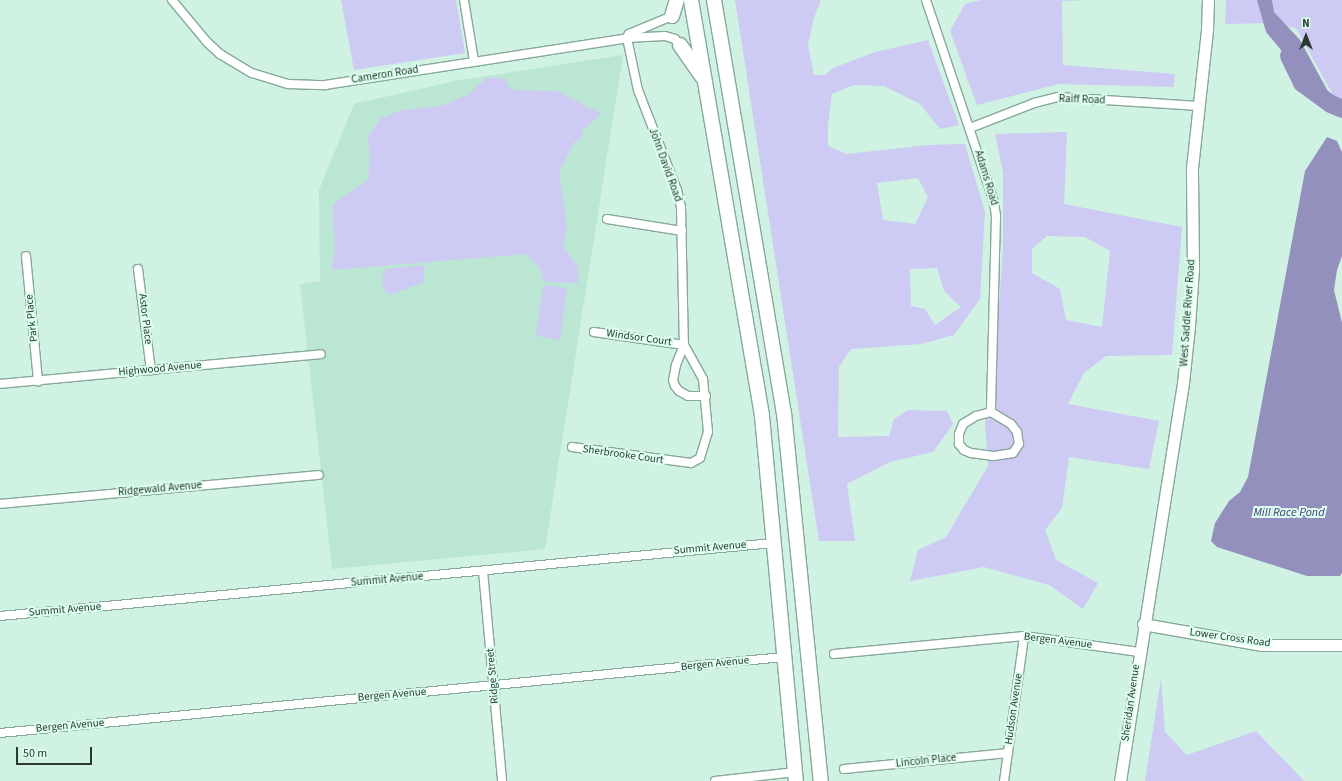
<!DOCTYPE html>
<html>
<head>
<meta charset="utf-8">
<style>
  body { margin:0 }
  #map { position:relative; width:1342px; height:781px; overflow:hidden; background:#cff2e2; font-family:"Source Sans 3",sans-serif }
  div>[style] { position:absolute }
  [style*='--x'] { left:calc(var(--x)*1px); top:calc(var(--y)*1px); width:calc(var(--w)*1px); rotate:calc(var(--a)*1deg) }
  .built>* { inset:0; background:#bbe6d3 }
  .green>* { inset:0; background:#cdcaf4 }
  .water>* { inset:0; background:#9490be }
  .river>* { height:18px; margin:-9px; padding:0 9px; transform-origin:9px; border-radius:9px; background:#9490be }
  .roads { filter:drop-shadow(1px 0 #87a89a) drop-shadow(-1px 0 #87a89a) drop-shadow(0 1px #87a89a) drop-shadow(0 -1px #87a89a) }
  .street>* { height:8px; margin:-4px; padding:0 4px; transform-origin:4px; border-radius:4px; background:#fff }
  .secondary>* { height:11px; margin:-5.5px; padding:0 5.5px; transform-origin:5.5px; border-radius:5.5px; background:#fff }
  .highway>* { height:14px; margin:-7px; padding:0 7px; transform-origin:7px; border-radius:7px; background:#fff }
  span { translate:-50% -50%; white-space:nowrap; text-align:center; line-height:1.15; -webkit-text-stroke:4px #dcffef; paint-order:stroke }
  .street-label { font-size:11px; color:#2c3933 }
  .water-label { font-size:12px; color:#443a75; font-style:italic }
  .north { position:absolute; left:1286px; top:16px; width:40px; height:40px; -webkit-text-stroke:3px #dcffef; paint-order:stroke; rotate:0deg; font-size:11px; font-weight:700; line-height:16px; text-align:center; color:#2c3933 }
  .north::after { content:''; display:block; margin:auto; width:14px; height:18px; background:#2c3933; clip-path:polygon(50% 0,100% 100%,50% 72%,0 100%) }
  .scale { position:absolute; left:16px; top:747px; width:76px; height:18px; box-sizing:border-box; border:2px solid #2c3933; border-top:0; padding-left:5px; font-size:12px; line-height:14px; white-space:nowrap; color:#2c3933; -webkit-text-stroke:3px #dcffef; paint-order:stroke }
</style>
</head>
<body>
<div id="map">
  <div class="built">
    <div style="clip-path:polygon(623px 55px,545px 549px,332px 569px,300px 284px,320px 281px,319px 190px,354px 104px,455px 81px)"></div>
  </div>
  <div class="green">
    <div style="clip-path:polygon(341px 0,456px 0,465px 53px,354px 70px)"></div>
    <div style="clip-path:polygon(evenodd,735px 0,821px 0,814px 18px,808px 45px,814px 75px,825px 75px,833px 68px,875px 52px,928px 40px,959px 125px,940px 129px,920px 104px,884px 86px,854px 85px,832px 94px,828px 124px,828px 146px,846px 154px,928px 145px,965px 144px,985px 212px,980px 299px,954px 335px,921px 344px,851px 349px,839px 367px,838px 437px,889px 436px,894px 419px,908px 410px,947px 411px,953px 424px,933px 452px,890px 462px,847px 484px,855px 541px,819px 541px,735px 0,918px 178px,928px 197px,915px 224px,883px 220px,877px 183px,918px 178px,735px 0,937px 268px,944px 291px,961px 307px,935px 325px,925px 309px,911px 306px,910px 269px,937px 268px)"></div>
    <div style="clip-path:polygon(981px 0,1087px 0,1062px 1px,1063px 65px,1175px 74px,1174px 87px,1059px 84px,977px 105px,950px 31px,965px 4px)"></div>
    <div style="clip-path:polygon(1226px 0,1342px 0,1342px 103px,1334px 97px,1296px 28px,1268px 23px,1225px 24px)"></div>
    <div style="clip-path:polygon(486px 78px,505px 79px,510px 90px,557px 91px,601px 114px,583px 130px,581px 139px,574px 142px,559px 172px,567px 229px,563px 246px,578px 267px,578px 283px,544px 282px,539px 267px,525px 254px,332px 270px,335px 246px,333px 220px,333px 204px,368px 180px,370px 159px,368px 137px,380px 119px,402px 110px,441px 106px,469px 94px)"></div>
    <div style="clip-path:polygon(evenodd,1067px 132px,1064px 204px,1182px 227px,1172px 355px,1106px 356px,1084px 373px,1068px 404px,1159px 421px,1149px 469px,1069px 457px,1062px 508px,1045px 530px,1056px 560px,1098px 583px,1083px 609px,1049px 585px,984px 567px,910px 581px,918px 550px,946px 537px,988px 466px,985px 423px,994px 374px,1003px 250px,1003px 173px,995px 134px,1067px 132px,1047px 236px,1085px 237px,1110px 251px,1102px 327px,1066px 320px,1060px 289px,1032px 273px,1032px 249px,1047px 236px)"></div>
    <div style="clip-path:polygon(424px 265px,424px 282px,389px 295px,385px 291px,381px 282px,386px 269px)"></div>
    <div style="clip-path:polygon(543px 285px,567px 288px,560px 340px,536px 336px)"></div>
    <div style="clip-path:polygon(1161px 678px,1165px 732px,1187px 755px,1256px 731px,1304px 781px,1145px 781px)"></div>
  </div>
  <div class="water">
    <div style="clip-path:polygon(1257px 0,1272px 0,1274px 12px,1300px 40px,1331px 97px,1342px 105px,1342px 118px,1319px 103px,1311px 89px,1294px 73px,1281px 50px,1266px 32px)"></div>
    <div style="clip-path:polygon(1327px 137px,1337px 141px,1342px 152px,1342px 256px,1337px 270px,1334px 290px,1342px 323px,1342px 573px,1340px 576px,1307px 576px,1217px 547px,1211px 541px,1215px 523px,1229px 501px,1240px 492px,1248px 477px,1305px 171px)"></div>
  </div>
  <div class="river">
    <div style="--x:1289;--y:56;--w:30;--a:64"></div>
    <div style="--x:1302;--y:83;--w:36;--a:36"></div>
    <div style="--x:1331;--y:104;--w:12;--a:24"></div>
  </div>
  <div class="roads">
    <div class="street">
      <div style="--x:172;--y:0;--w:55;--a:50.2"></div>
      <div style="--x:207;--y:42;--w:18;--a:43"></div>
      <div style="--x:220;--y:54;--w:37;--a:31"></div>
      <div style="--x:252;--y:73;--w:38;--a:17"></div>
      <div style="--x:288;--y:84;--w:37;--a:2"></div>
      <div style="--x:325;--y:85;--w:306;--a:-8.8"></div>
      <div style="--x:627;--y:38;--w:38;--a:-3"></div>
      <div style="--x:665;--y:36;--w:10;--a:17"></div>
      <div style="--x:675;--y:39;--w:8;--a:50"></div>
      <div style="--x:464;--y:0;--w:62;--a:80.7"></div>
      <div style="--x:926;--y:0;--w:213;--a:71.4"></div>
      <div style="--x:994;--y:202;--w:14;--a:82"></div>
      <div style="--x:996;--y:216;--w:196;--a:91.5"></div>
      <div style="--x:627;--y:37;--w:4;--a:-56"></div>
      <div style="--x:629;--y:34;--w:47;--a:-22.7"></div>
      <div style="--x:627;--y:38;--w:53;--a:78.1"></div>
      <div style="--x:638;--y:90;--w:107;--a:68.7"></div>
      <div style="--x:677;--y:190;--w:17;--a:77"></div>
      <div style="--x:681;--y:207;--w:138;--a:88.8"></div>
      <div style="--x:684;--y:345;--w:22;--a:112"></div>
      <div style="--x:676;--y:365;--w:15;--a:101"></div>
      <div style="--x:673;--y:380;--w:6;--a:72"></div>
      <div style="--x:675;--y:386;--w:6;--a:51"></div>
      <div style="--x:679;--y:391;--w:10;--a:29"></div>
      <div style="--x:688;--y:396;--w:18;--a:0"></div>
      <div style="--x:970;--y:128;--w:69;--a:-21.3"></div>
      <div style="--x:1034;--y:103;--w:25;--a:-14"></div>
      <div style="--x:1058;--y:97;--w:141;--a:3.7"></div>
      <div style="--x:607;--y:219;--w:76;--a:9.1"></div>
      <div style="--x:26;--y:256;--w:126;--a:84.5"></div>
      <div style="--x:138;--y:269;--w:102;--a:82.7"></div>
      <div style="--x:0;--y:384;--w:322;--a:-5.3"></div>
      <div style="--x:991;--y:412;--w:23;--a:31"></div>
      <div style="--x:1011;--y:424;--w:10;--a:53"></div>
      <div style="--x:1017;--y:432;--w:12;--a:81"></div>
      <div style="--x:1019;--y:444;--w:11;--a:124"></div>
      <div style="--x:1013;--y:453;--w:20;--a:171"></div>
      <div style="--x:993;--y:456;--w:22;--a:-172"></div>
      <div style="--x:971;--y:453;--w:8;--a:-157"></div>
      <div style="--x:964;--y:450;--w:8;--a:-130"></div>
      <div style="--x:959;--y:444;--w:10;--a:-90"></div>
      <div style="--x:959;--y:434;--w:11;--a:-68"></div>
      <div style="--x:963;--y:424;--w:15;--a:-32"></div>
      <div style="--x:976;--y:416;--w:16;--a:-15"></div>
      <div style="--x:572;--y:447;--w:120;--a:7.7"></div>
      <div style="--x:691;--y:463;--w:10;--a:-29"></div>
      <div style="--x:700;--y:458;--w:27;--a:-73"></div>
      <div style="--x:708;--y:432;--w:53;--a:-95.4"></div>
      <div style="--x:703;--y:379;--w:39;--a:-119"></div>
      <div style="--x:684;--y:345;--w:91;--a:-171.8"></div>
      <div style="--x:0;--y:504;--w:320;--a:-5.2"></div>
      <div style="--x:483;--y:571;--w:211;--a:84.8"></div>
      <div style="--x:0;--y:616;--w:777;--a:-5.39"></div>
      <div style="--x:834;--y:654;--w:191;--a:-5.4"></div>
      <div style="--x:1024;--y:636;--w:116;--a:7.9"></div>
      <div style="--x:0;--y:733;--w:788;--a:-5.54"></div>
      <div style="--x:844;--y:769;--w:165;--a:-5.6"></div>
      <div style="--x:715;--y:781;--w:81;--a:-6.4"></div>
      <div style="--x:1004;--y:781;--w:146;--a:-82.1"></div>
    </div>
    <div class="secondary">
      <div style="--x:1143;--y:624;--w:121;--a:10"></div>
      <div style="--x:1262;--y:645;--w:80;--a:0"></div>
      <div style="--x:1120;--y:781;--w:403;--a:-81"></div>
      <div style="--x:1183;--y:383;--w:57;--a:-84"></div>
      <div style="--x:1189;--y:326;--w:57;--a:-86"></div>
      <div style="--x:1193;--y:269;--w:101;--a:-90.6"></div>
      <div style="--x:1192;--y:168;--w:140;--a:-83.8"></div>
      <div style="--x:1207;--y:29;--w:29;--a:-88"></div>
    </div>
    <div class="highway">
      <div style="--x:691;--y:0;--w:422;--a:80.3"></div>
      <div style="--x:762;--y:416;--w:367;--a:84.7"></div>
      <div style="--x:714;--y:0;--w:419;--a:80.4"></div>
      <div style="--x:784;--y:413;--w:370;--a:84.3"></div>
      <div style="--x:672;--y:16;--w:17;--a:-73"></div>
      <div style="--x:680;--y:45;--w:38;--a:55"></div>
    </div>
  </div>
  <div class="street-label">
    <span style="left:385px;top:75px;rotate:-9deg">Cameron Road</span>
    <span style="left:1082px;top:100px;rotate:2deg">Raiff Road</span>
    <span style="left:665px;top:165px;rotate:70deg">John David Road</span>
    <span style="left:986px;top:178px;rotate:73deg">Adams Road</span>
    <span style="left:1188px;top:313px;rotate:-86deg">West Saddle River Road</span>
    <span style="left:32px;top:318px;rotate:-96deg">Park Place</span>
    <span style="left:145px;top:319px;rotate:83deg">Astor Place</span>
    <span style="left:639px;top:338px;rotate:8deg">Windsor Court</span>
    <span style="left:160px;top:369px;rotate:-5deg">Highwood Avenue</span>
    <span style="left:623px;top:455px;rotate:8deg">Sherbrooke Court</span>
    <span style="left:160px;top:489px;rotate:-5deg">Ridgewald Avenue</span>
    <span style="left:710px;top:548px;rotate:-5deg">Summit Avenue</span>
    <span style="left:387px;top:580px;rotate:-5deg">Summit Avenue</span>
    <span style="left:65px;top:610px;rotate:-5deg">Summit Avenue</span>
    <span style="left:1230px;top:638px;rotate:8deg">Lower Cross Road</span>
    <span style="left:1058px;top:641px;rotate:7deg">Bergen Avenue</span>
    <span style="left:715px;top:664px;rotate:-6deg">Bergen Avenue</span>
    <span style="left:493px;top:676px;rotate:-95deg">Ridge Street</span>
    <span style="left:392px;top:695px;rotate:-5deg">Bergen Avenue</span>
    <span style="left:1131px;top:703px;rotate:-82deg">Sheridan Avenue</span>
    <span style="left:1014px;top:709px;rotate:-82deg">Hudson Avenue</span>
    <span style="left:70px;top:726px;rotate:-5deg">Bergen Avenue</span>
    <span style="left:926px;top:761px;rotate:-6deg">Lincoln Place</span>
  </div>
  <div class="water-label">
    <span style="left:1289px;top:513px">Mill Race Pond</span>
  </div>
  <div class="north">N</div>
  <div class="scale">50 m</div>
</div>
</body>
</html>
